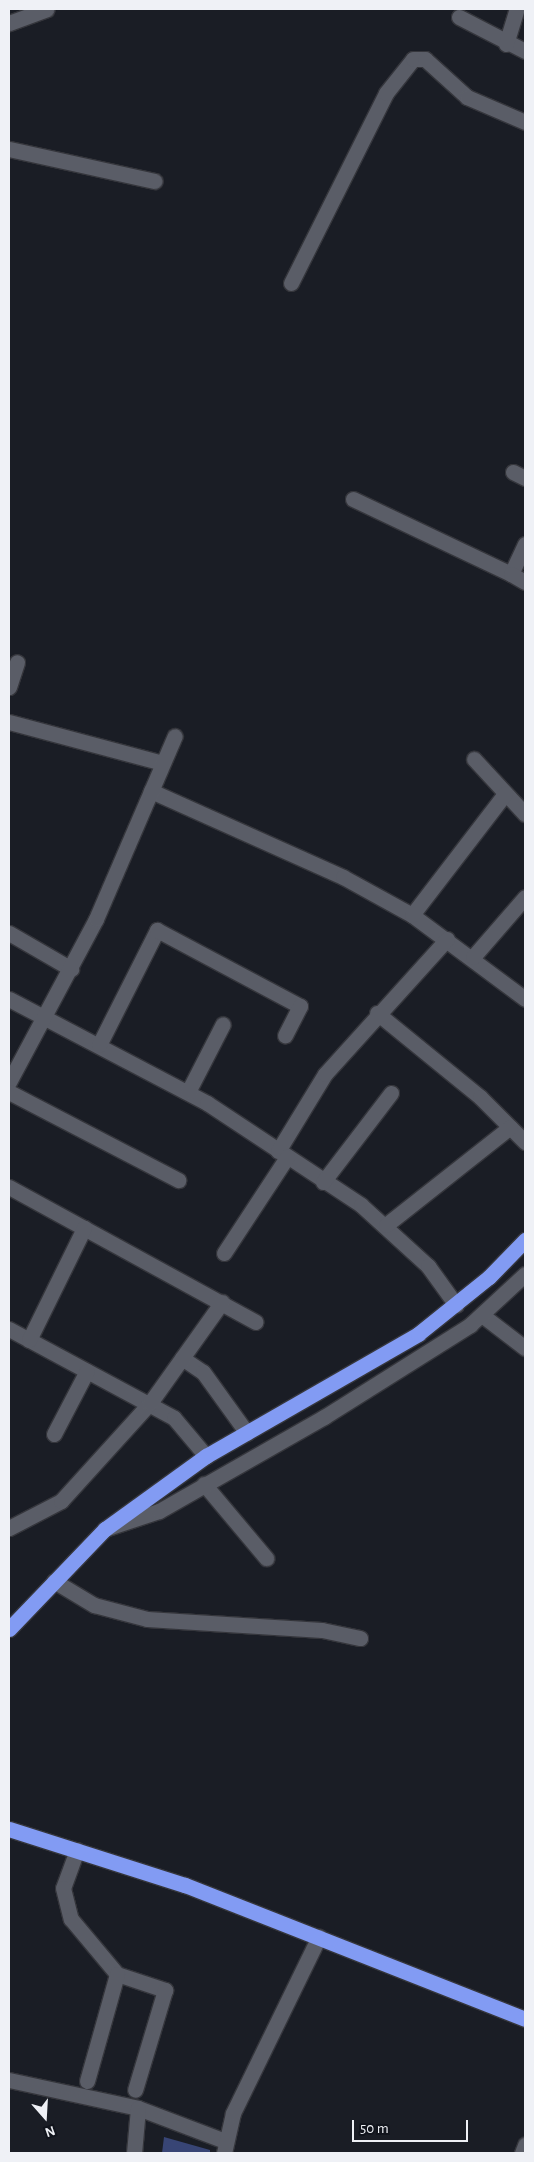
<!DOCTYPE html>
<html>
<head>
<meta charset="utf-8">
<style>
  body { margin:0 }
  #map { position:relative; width:534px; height:2162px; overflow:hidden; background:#1a1d25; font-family:"Alegreya Sans",sans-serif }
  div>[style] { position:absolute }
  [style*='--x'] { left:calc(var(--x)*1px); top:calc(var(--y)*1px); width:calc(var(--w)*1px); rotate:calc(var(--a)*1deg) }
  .building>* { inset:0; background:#384575 }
  .roads { filter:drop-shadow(1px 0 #35363c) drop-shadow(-1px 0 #35363c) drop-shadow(0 1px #35363c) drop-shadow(0 -1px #35363c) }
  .minor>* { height:15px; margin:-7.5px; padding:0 7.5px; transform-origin:7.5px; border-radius:7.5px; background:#5a5d67 }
  .highway>* { height:15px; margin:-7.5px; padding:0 7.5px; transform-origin:7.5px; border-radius:7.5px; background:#829bf3 }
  span { translate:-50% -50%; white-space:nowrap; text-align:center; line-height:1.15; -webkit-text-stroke:4px #11141c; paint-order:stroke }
  .frame { position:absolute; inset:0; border:10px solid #eff1f6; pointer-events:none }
  .north { position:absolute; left:20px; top:2092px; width:50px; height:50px; -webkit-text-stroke:4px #11141c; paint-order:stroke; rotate:161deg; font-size:14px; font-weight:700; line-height:20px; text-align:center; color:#eff1f6 }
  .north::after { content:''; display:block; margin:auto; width:18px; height:22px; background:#eff1f6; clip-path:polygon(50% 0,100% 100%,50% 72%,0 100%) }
  .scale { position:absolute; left:352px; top:2120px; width:116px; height:22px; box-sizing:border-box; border:2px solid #eff1f6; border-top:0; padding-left:6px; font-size:15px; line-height:18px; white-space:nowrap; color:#eff1f6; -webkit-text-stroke:4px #11141c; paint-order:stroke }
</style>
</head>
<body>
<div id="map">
  <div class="building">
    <div style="clip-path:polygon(164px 2137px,210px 2150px,210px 2153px,162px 2153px)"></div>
  </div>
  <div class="roads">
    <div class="minor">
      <div style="--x:459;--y:17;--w:74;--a:27.3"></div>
      <div style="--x:9;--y:23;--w:40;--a:-20.2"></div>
      <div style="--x:506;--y:44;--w:37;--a:-73"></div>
      <div style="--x:9;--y:149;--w:149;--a:12.4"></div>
      <div style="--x:291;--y:283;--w:212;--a:-63.4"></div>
      <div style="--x:386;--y:93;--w:43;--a:-51.5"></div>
      <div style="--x:413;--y:59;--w:12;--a:0"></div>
      <div style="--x:425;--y:59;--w:57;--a:42.1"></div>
      <div style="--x:467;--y:97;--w:63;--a:23.3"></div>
      <div style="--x:513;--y:472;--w:13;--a:27"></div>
      <div style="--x:353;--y:499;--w:175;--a:25.4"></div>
      <div style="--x:511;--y:574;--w:33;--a:-65"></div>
      <div style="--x:511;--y:574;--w:16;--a:30"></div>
      <div style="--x:9;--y:687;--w:26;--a:-72"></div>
      <div style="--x:9;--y:722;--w:159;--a:14.9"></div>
      <div style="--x:474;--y:759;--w:75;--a:47.2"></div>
      <div style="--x:151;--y:791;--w:210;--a:24.1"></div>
      <div style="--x:343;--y:877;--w:79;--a:28.8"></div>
      <div style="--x:412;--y:915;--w:141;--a:36.6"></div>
      <div style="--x:412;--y:915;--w:153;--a:-52.5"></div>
      <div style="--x:9;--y:933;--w:72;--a:30.1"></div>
      <div style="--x:473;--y:957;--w:79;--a:-49.1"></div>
      <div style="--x:9;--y:999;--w:224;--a:27.7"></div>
      <div style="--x:207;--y:1103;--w:185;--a:33.5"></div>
      <div style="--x:361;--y:1205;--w:91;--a:42.3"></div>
      <div style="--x:428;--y:1266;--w:48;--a:54.3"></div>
      <div style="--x:377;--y:1013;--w:133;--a:39.2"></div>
      <div style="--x:480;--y:1097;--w:64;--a:45"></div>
      <div style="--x:99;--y:1045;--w:129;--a:-63.2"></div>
      <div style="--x:157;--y:930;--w:162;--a:28"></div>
      <div style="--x:300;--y:1006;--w:33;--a:117"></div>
      <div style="--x:9;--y:1082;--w:185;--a:-61.9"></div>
      <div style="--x:96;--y:919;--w:199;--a:-66.7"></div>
      <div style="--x:9;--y:1092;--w:191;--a:27.5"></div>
      <div style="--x:188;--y:1092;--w:76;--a:-62.8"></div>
      <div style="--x:278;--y:1151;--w:90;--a:-58.6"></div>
      <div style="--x:325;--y:1074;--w:182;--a:-47.9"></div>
      <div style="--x:323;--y:1182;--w:112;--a:-52.6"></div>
      <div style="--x:9;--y:1187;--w:281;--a:28.7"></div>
      <div style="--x:386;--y:1225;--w:158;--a:-38.3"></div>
      <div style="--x:224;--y:1253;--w:115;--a:-56.7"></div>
      <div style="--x:482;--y:1315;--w:54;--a:37.5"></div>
      <div style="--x:9;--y:1329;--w:187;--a:28.3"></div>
      <div style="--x:174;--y:1418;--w:50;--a:49.9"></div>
      <div style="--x:29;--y:1340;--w:125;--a:-63.8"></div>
      <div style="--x:182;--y:1358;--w:25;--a:34"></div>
      <div style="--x:203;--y:1372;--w:75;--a:54.2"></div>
      <div style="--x:54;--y:1434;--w:71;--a:-62.4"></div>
      <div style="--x:204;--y:1484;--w:97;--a:50"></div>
      <div style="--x:9;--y:1528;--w:59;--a:-27.4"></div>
      <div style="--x:61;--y:1501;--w:132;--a:-47.8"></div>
      <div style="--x:150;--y:1403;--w:124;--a:-54.5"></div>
      <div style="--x:108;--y:1528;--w:54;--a:-18.4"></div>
      <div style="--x:159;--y:1511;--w:190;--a:-29.7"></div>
      <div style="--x:324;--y:1417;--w:173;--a:-32.2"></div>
      <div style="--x:470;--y:1325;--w:75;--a:-42.8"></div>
      <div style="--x:54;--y:1581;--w:47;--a:31"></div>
      <div style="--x:94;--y:1605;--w:55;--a:14.8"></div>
      <div style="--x:147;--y:1619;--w:175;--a:3.6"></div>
      <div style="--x:322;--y:1630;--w:39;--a:12"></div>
      <div style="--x:77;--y:1850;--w:40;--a:110.2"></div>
      <div style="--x:63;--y:1888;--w:32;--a:76"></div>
      <div style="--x:71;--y:1919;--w:72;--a:50.1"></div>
      <div style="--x:117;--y:1974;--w:51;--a:18.4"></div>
      <div style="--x:165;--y:1990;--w:104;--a:106.7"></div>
      <div style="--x:9;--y:2080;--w:132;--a:12.2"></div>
      <div style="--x:138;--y:2108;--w:93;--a:20.8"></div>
      <div style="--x:87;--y:2081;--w:111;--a:-74.3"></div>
      <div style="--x:134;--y:2153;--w:45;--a:-84.9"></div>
      <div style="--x:224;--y:2153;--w:41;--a:-77.3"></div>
      <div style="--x:233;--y:2113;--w:196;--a:-64"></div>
      <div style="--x:522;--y:2153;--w:9;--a:-69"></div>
    </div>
    <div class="highway">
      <div style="--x:9;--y:1629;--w:139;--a:-46.2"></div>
      <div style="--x:105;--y:1529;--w:125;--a:-35.9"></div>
      <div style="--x:206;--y:1456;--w:245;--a:-29.9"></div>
      <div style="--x:418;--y:1334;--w:91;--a:-38.8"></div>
      <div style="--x:489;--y:1277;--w:52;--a:-45.8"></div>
      <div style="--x:9;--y:1829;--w:185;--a:17.7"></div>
      <div style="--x:185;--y:1885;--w:365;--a:21.5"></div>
    </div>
  </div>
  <div class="frame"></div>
  <div class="north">N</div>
  <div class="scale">50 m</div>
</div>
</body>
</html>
